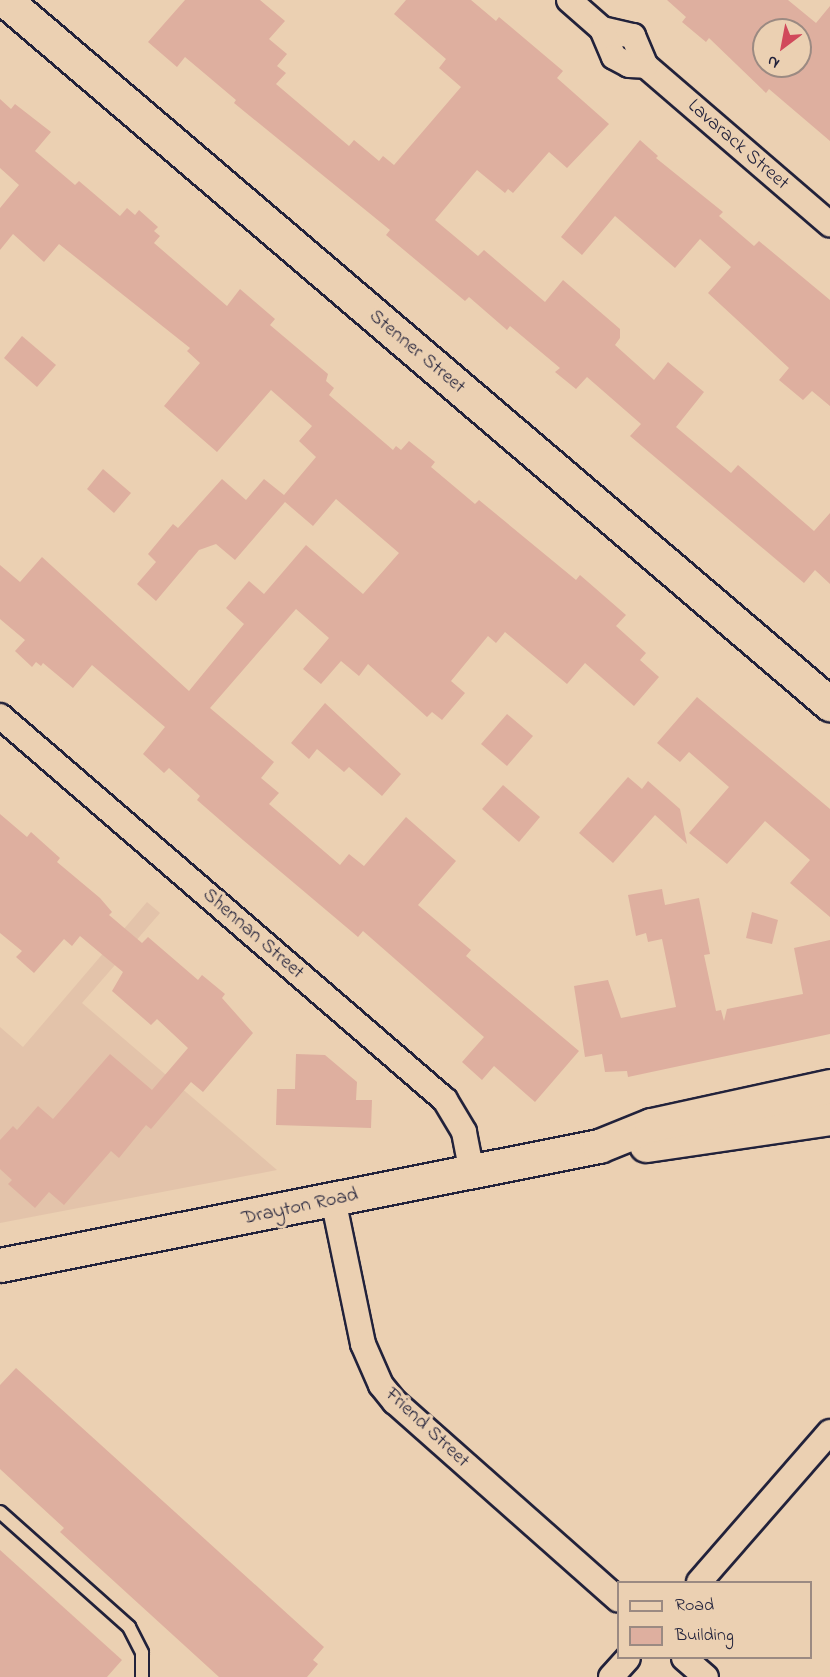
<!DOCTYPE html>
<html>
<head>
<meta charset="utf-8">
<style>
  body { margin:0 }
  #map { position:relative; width:830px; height:1677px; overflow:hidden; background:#ebd0b2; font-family:"Indie Flower",sans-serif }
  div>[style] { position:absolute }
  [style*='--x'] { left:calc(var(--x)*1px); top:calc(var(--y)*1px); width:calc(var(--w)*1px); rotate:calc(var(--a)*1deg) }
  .built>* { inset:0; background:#e3c3aa }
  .building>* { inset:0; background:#deaf9f }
  .roads { filter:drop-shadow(2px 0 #22223b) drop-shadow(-2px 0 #22223b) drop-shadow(0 2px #22223b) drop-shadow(0 -2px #22223b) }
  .service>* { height:12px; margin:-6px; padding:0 6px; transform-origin:6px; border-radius:6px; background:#ebd0b2 }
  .minor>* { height:24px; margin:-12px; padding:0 12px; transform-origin:12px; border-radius:12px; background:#ebd0b2 }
  .secondary>* { height:33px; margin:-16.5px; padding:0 16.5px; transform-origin:16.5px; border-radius:16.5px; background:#ebd0b2 }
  span { translate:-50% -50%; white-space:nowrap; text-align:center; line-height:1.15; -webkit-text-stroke:6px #ebd0b2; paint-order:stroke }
  .street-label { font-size:20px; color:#22223b }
  .legend { position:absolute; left:617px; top:1581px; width:195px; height:78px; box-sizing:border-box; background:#ebd0b2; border:2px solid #9b8a82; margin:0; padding:8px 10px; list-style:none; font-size:18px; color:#22223b }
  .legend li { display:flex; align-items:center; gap:12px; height:30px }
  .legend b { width:30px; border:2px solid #9b8a82 }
  .north { position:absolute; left:752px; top:18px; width:60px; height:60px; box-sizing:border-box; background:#ebd0b2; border:2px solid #9b8a82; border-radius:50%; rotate:212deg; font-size:16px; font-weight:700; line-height:24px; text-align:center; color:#22223b }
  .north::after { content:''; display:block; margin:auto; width:21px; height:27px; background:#d1495b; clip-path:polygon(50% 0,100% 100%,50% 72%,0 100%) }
</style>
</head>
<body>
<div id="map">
  <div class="built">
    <div style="clip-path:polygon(147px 902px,160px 913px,82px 1003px,277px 1170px,0 1223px,0 1027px,23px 1047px)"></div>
  </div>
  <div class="building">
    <div style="clip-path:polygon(185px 0,260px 0,285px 21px,269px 39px,287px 54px,277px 66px,286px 73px,276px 84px,349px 146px,354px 140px,379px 161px,383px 156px,394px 165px,461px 87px,439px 68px,446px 59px,394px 14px,406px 0,471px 0,496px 21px,499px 17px,563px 71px,557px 78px,609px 124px,567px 168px,549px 152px,513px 193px,508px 189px,505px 193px,477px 170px,435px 220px,478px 256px,484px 250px,545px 302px,563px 280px,620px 329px,620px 338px,615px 345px,654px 380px,668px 362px,704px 392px,676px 427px,731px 473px,738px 465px,814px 531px,830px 513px,830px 584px,815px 570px,804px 583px,630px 436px,641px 424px,587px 377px,576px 389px,555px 372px,560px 368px,510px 326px,507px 330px,469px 297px,465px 301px,386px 235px,390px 230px,234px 103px,236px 100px,185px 57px,177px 67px,148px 42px)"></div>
    <div style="clip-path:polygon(evenodd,667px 0,788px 0,816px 23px,830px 6px,830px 141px,769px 89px,766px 93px,709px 38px,706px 42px,682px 22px,686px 17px,667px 0,764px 30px,800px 30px,800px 66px,764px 66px,764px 30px)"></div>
    <div style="clip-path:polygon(0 99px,11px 109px,15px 104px,51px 132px,35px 151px,75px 185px,79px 181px,120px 216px,127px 208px,135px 215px,139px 210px,158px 227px,154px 231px,160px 236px,154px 243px,227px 306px,240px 289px,275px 319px,270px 325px,328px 374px,326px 381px,334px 388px,329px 395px,393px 450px,396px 446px,401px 450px,409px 441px,435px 462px,431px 467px,475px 504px,479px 500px,576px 580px,580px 575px,626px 615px,616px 626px,646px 653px,640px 660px,659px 677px,634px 706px,585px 663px,567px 684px,505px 632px,496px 643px,488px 636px,451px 681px,465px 693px,442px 720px,432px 712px,427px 717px,368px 664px,359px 676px,341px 661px,321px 684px,303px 669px,329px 638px,296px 609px,210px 708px,274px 762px,261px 778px,279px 793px,269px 804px,340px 865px,349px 854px,364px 866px,406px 817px,456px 861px,418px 905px,471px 950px,466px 956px,579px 1051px,535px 1102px,494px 1066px,482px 1080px,462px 1062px,484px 1037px,363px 931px,358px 937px,243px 840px,197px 800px,200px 796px,169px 768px,164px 773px,143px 754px,165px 727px,92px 665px,73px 688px,43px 663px,41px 666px,36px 662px,32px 667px,15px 651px,25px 640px,0 619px,0 565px,20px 582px,42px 557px,189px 691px,244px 624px,226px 608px,249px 581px,264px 594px,306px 545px,363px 594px,399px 553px,336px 499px,313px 526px,285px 502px,235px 560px,216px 544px,199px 550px,156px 601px,137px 584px,156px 562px,148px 554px,173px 524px,178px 528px,222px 479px,246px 500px,264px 479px,284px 495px,316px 457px,299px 441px,312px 426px,271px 390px,217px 452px,164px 406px,200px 363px,187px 351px,190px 348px,59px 244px,44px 262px,13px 234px,0 250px,0 208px,19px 185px,0 168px)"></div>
    <div style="clip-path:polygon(640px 140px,658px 156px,656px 158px,723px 212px,719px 216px,754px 246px,759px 241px,830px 300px,830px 406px,812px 391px,803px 400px,779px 380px,789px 368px,708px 293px,731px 267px,700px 239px,675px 268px,615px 216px,582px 255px,561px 237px)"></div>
    <div style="clip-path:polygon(22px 336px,56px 365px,37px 387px,4px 358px)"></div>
    <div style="clip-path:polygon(103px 469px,131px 493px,114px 513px,87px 489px)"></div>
    <div style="clip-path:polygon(697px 697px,830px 809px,830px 917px,790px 883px,810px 860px,765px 821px,727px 864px,689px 833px,729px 787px,689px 752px,680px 762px,657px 743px)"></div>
    <div style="clip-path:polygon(325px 703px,401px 774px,382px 796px,349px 767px,344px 772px,317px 749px,309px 759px,291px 743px)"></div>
    <div style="clip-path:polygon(507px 714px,533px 736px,507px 766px,481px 744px)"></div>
    <div style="clip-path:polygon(628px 777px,642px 789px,648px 781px,680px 809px,687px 844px,655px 815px,613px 863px,579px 833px)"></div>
    <div style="clip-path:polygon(503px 785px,540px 817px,519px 842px,482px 809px)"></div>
    <div style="clip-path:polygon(0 814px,27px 837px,31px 832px,60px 858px,57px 862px,100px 898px,112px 912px,109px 915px,142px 943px,148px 937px,198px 980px,202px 975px,225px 994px,222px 998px,253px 1033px,203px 1092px,191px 1082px,151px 1129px,146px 1125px,119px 1158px,111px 1151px,64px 1205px,49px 1192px,35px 1208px,8px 1184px,12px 1180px,0 1169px,0 1140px,13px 1126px,17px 1130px,38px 1106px,53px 1119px,110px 1054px,152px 1090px,188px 1048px,157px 1019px,151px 1025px,112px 991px,123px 972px,80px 936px,72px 946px,64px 939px,34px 973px,16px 957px,22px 951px,0 933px)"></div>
    <div style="clip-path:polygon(662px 889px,665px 905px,699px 898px,710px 954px,704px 955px,716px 1011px,721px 1010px,724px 1021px,727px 1009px,803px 994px,794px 948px,830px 940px,830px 1034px,628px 1077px,627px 1071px,605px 1072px,602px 1054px,585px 1057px,574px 986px,608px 980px,621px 1018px,676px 1007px,662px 939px,648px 942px,646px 933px,636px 936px,628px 895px)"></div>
    <div style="clip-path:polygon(752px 912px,778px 920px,772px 944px,746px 938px)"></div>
    <div style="clip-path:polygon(296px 1054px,325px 1055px,357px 1082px,356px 1100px,372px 1100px,371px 1128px,276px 1125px,277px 1089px,295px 1089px)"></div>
    <div style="clip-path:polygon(16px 1368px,324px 1647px,313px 1660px,318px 1664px,307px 1677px,219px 1677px,60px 1532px,64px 1528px,0 1469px,0 1385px)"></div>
    <div style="clip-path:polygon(0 1550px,122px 1660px,107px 1677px,0 1677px)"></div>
  </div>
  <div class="roads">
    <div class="service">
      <div style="--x:0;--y:1512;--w:173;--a:41.7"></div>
      <div style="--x:129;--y:1627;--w:29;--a:63"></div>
      <div style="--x:142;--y:1653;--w:24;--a:90"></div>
    </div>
    <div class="minor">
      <div style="--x:569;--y:0;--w:44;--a:41.3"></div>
      <div style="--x:602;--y:29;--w:32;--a:13"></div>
      <div style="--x:633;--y:36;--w:33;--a:67"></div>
      <div style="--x:646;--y:66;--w:243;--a:40.7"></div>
      <div style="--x:602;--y:29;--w:30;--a:67"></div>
      <div style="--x:614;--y:57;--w:17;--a:28"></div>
      <div style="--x:629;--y:65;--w:17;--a:3"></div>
      <div style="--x:0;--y:716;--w:588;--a:40.79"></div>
      <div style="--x:445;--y:1100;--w:37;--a:59"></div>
      <div style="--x:464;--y:1132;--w:42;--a:79"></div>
      <div style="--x:333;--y:1199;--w:148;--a:78.3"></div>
      <div style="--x:363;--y:1344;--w:45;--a:66.3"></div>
      <div style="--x:381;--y:1385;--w:22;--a:51"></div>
      <div style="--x:395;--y:1402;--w:298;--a:41.5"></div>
      <div style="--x:699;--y:1582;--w:199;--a:-48.9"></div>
      <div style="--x:684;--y:1658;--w:29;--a:41"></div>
      <div style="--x:611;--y:1677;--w:25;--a:-48"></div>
    </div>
    <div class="secondary">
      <div style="--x:5;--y:0;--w:1085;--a:40.48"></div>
      <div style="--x:646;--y:1145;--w:186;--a:-8.3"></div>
      <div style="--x:0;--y:1265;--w:611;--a:-11.24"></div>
      <div style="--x:599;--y:1146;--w:56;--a:-22"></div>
      <div style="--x:651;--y:1125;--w:183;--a:-12.3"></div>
    </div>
  </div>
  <div class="street-label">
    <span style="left:738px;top:145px;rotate:41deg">Lavarack Street</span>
    <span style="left:417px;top:352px;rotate:40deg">Stenner Street</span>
    <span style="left:253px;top:934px;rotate:41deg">Shennan Street</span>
    <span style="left:300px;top:1207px;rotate:-12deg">Drayton Road</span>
    <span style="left:427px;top:1428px;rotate:43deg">Friend Street</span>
  </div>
  <ul class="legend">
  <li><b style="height:8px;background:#ebd0b2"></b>Road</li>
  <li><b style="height:16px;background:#deaf9f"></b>Building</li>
  </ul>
  <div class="north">N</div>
</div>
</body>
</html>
